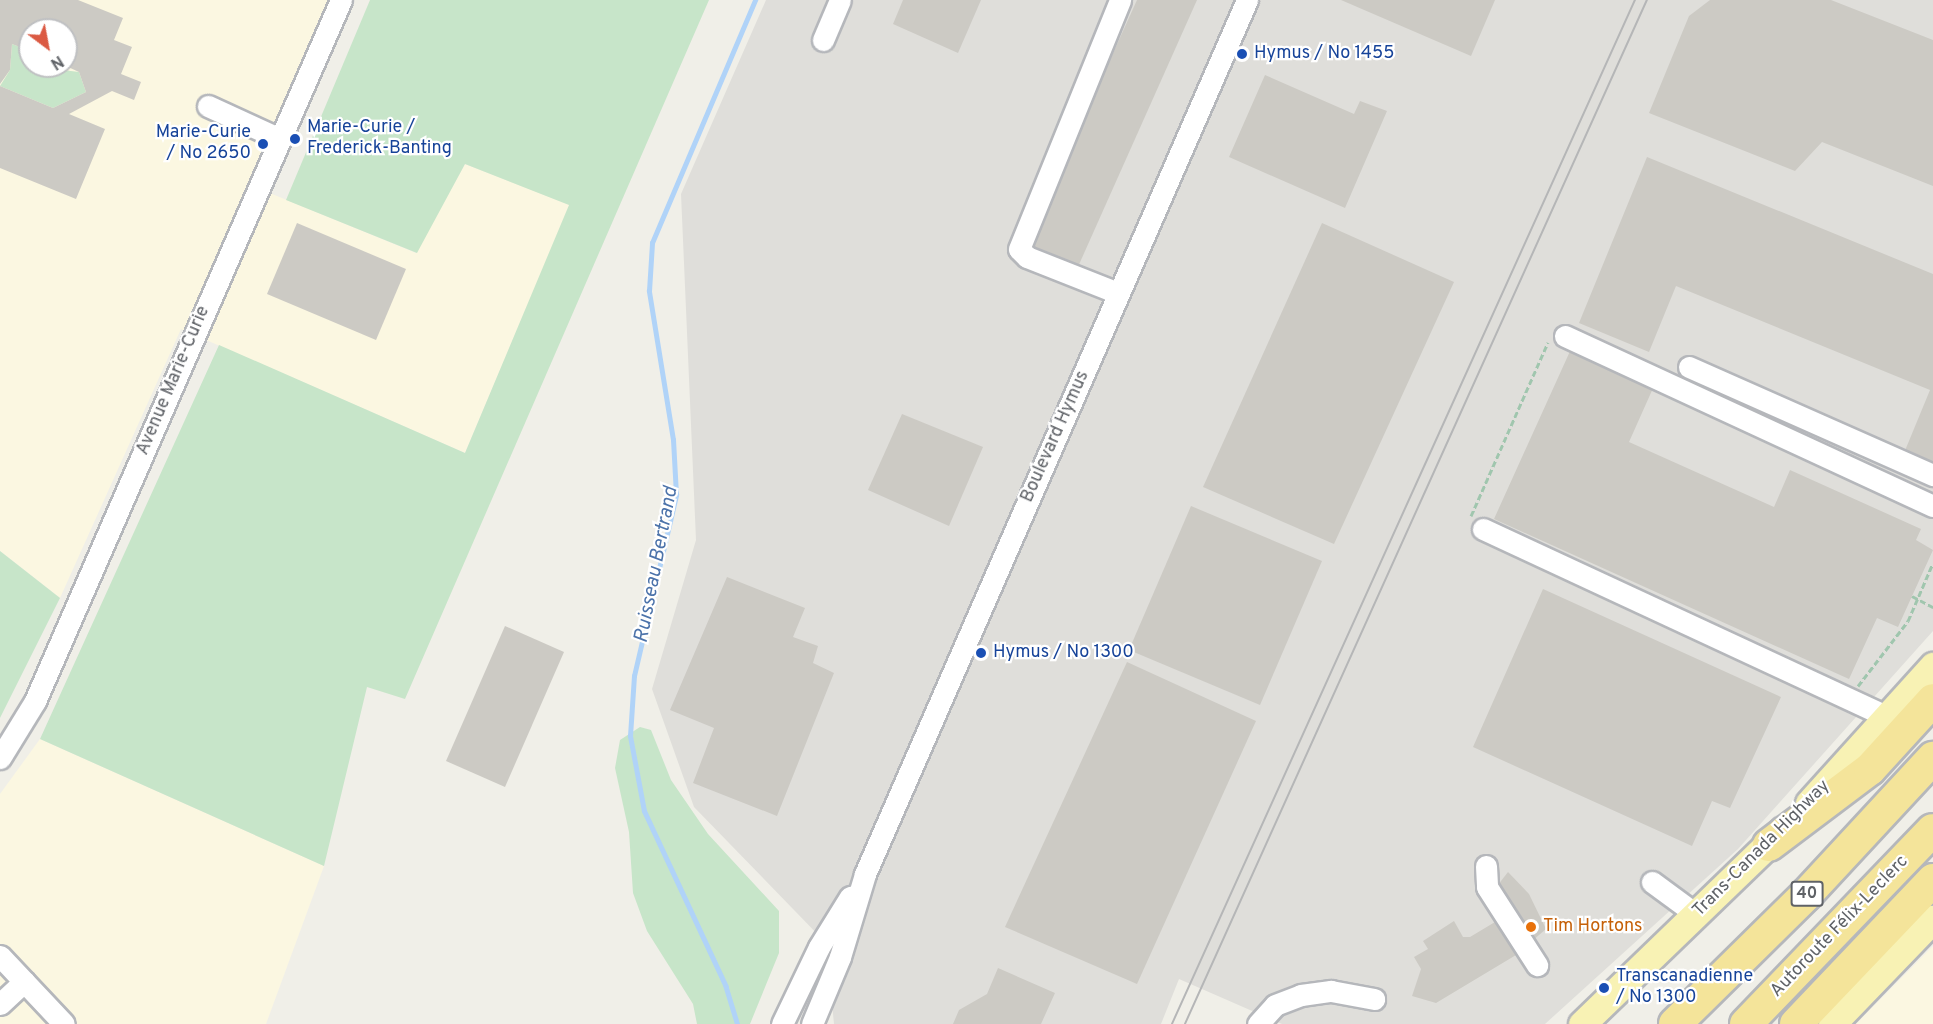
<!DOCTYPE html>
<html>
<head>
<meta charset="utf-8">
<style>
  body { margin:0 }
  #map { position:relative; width:1933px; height:1024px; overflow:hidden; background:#f0efe8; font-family:Overpass,sans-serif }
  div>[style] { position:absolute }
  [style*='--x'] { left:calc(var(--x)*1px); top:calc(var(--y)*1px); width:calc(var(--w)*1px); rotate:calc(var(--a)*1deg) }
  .commercial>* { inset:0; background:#fbf7e1 }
  .industrial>* { inset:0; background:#dfdeda }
  .green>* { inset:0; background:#c7e5c9 }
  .stream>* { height:4.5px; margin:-2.25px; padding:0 2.25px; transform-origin:2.25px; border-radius:2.25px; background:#b0d3f8 }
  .building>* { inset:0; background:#cccac4 }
  .path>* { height:3px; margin-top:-1.5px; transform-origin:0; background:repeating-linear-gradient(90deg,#a0c6ae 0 6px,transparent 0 9px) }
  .roads { filter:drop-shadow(2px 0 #b5b7bb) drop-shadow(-2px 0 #b5b7bb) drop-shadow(0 2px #b5b7bb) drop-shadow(0 -2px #b5b7bb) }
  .minor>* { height:21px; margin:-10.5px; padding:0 10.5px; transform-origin:10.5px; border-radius:10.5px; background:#fff }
  .major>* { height:27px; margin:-13.5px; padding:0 13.5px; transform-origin:13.5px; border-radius:13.5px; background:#f8f2b4 }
  .highway>* { height:32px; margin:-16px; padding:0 16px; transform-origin:16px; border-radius:16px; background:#f4e49a }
  .tram>* { height:1.5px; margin:-0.75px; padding:0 0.75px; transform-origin:0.75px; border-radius:0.75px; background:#b5b6b7 }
  .dots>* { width:16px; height:16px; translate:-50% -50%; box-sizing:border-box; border:3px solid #fff; border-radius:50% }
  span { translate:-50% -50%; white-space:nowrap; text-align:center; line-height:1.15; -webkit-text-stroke:4.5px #fff; paint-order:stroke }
  .shield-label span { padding:2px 4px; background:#fff; border:2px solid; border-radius:4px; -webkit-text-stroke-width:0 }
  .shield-label { font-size:16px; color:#5f6267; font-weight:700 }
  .transit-label { font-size:18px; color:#164399 }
  .left { translate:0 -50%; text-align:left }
  .right { translate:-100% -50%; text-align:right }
  .street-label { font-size:18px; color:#5f6267 }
  .food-label { font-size:18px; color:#c56008 }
  .water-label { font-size:20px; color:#4c73aa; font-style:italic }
  .north { position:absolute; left:18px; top:18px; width:60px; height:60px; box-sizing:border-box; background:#fff; border:2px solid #bfc0c2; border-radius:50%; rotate:148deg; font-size:16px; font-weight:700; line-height:24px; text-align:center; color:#5f6267 }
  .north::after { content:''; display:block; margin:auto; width:21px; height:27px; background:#db5a43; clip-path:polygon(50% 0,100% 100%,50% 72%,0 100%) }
</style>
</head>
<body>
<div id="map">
  <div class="commercial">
    <div style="clip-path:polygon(evenodd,0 0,341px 0,255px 187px,416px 253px,465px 164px,570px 205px,465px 453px,181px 329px,60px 598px,0 551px,0 0,30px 30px,66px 30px,66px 66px,30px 66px,30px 30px)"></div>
    <div style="clip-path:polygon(40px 739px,324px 866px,266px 1024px,0 1024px,0 794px)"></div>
    <div style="clip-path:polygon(1933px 946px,1933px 1024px,1856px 1024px)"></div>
  </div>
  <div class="industrial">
    <div style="clip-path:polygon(766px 0,1933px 0,1933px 631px,1738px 849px,1545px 1024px,1282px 1024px,1179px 979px,1161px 1024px,834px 1024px,826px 943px,694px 807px,652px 689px,696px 540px,681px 194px)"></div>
  </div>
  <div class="green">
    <div style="clip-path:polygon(370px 0,709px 0,405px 699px,367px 687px,324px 866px,40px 739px,219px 345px,465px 453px,569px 205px,465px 164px,417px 253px,286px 200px)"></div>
    <div style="clip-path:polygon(12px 44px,30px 51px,30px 66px,79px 72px,86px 92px,53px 108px,0 86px,10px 70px)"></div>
    <div style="clip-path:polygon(0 551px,60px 598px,0 718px)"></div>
    <div style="clip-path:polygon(640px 727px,651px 730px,671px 780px,708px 834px,779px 911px,779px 953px,750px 1024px,697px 1024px,693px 1004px,647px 931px,633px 893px,629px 832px,615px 768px,620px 740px)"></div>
  </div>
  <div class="stream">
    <div style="--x:737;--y:1024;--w:39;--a:-107"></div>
    <div style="--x:726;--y:987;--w:194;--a:-115"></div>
    <div style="--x:644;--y:811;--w:76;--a:-100.6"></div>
    <div style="--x:630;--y:736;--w:60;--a:-86.2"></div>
    <div style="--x:634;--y:676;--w:186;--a:-76.9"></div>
    <div style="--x:676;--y:495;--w:55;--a:-93.1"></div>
    <div style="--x:673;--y:440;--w:151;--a:-99.2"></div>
    <div style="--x:649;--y:291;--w:48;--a:-86.4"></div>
    <div style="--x:652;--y:243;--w:264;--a:-67"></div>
  </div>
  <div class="building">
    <div style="clip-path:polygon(0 0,78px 0,123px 18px,114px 40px,132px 47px,121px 74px,141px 82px,134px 100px,112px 91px,69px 114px,105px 129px,76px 199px,0 168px,0 86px,53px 108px,86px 92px,79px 72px,66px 66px,66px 30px,30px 30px,30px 51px,12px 44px,10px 70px,0 84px)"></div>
    <div style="clip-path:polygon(903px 0,981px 0,958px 53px,893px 24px)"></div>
    <div style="clip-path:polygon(1137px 0,1197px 0,1077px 269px,1025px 248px)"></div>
    <div style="clip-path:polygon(1341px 0,1495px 0,1471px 56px)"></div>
    <div style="clip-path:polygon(1710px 0,1831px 0,1933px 40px,1933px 186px,1822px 142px,1795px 171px,1649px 113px,1689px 16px)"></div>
    <div style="clip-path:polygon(1265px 75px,1354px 114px,1360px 101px,1387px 111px,1345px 208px,1229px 157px)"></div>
    <div style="clip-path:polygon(1647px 157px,1933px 274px,1933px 465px,1904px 453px,1930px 390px,1676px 286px,1649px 352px,1579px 323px)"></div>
    <div style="clip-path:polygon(297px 223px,406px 269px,376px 340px,267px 294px)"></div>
    <div style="clip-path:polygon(1322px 223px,1454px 282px,1334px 544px,1203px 487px)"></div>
    <div style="clip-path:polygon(1571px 349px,1654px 386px,1629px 442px,1774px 507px,1790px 470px,1921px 529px,1916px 540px,1933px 550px,1898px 627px,1877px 618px,1849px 679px,1494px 519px)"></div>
    <div style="clip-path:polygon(902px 414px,983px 447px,949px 526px,868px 490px)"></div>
    <div style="clip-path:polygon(1191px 506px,1322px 561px,1260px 705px,1129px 650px)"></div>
    <div style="clip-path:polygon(727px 577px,805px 608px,793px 637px,818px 646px,813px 663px,834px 673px,777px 816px,693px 783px,714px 728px,670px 710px)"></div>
    <div style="clip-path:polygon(1543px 589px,1781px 697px,1730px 808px,1712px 801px,1692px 846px,1473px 747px)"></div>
    <div style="clip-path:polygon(505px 626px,564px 652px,505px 787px,446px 761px)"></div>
    <div style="clip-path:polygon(1127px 662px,1256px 721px,1137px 984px,1005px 927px)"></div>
    <div style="clip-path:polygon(1508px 872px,1529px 894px,1546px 929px,1532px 941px,1494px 890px)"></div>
    <div style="clip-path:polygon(1454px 921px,1463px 937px,1470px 937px,1495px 922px,1516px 955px,1436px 1003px,1412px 996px,1421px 969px,1414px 957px,1428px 949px,1423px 941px)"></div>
    <div style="clip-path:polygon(998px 968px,1055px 993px,1041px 1024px,953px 1024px,959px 1010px,987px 994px)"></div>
  </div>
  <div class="path">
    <div style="--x:1471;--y:516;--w:190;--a:-66.1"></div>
    <div style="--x:1912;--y:596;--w:24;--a:28"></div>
    <div style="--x:1858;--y:686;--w:82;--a:-52.4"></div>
    <div style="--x:1908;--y:621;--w:63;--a:-66.7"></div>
  </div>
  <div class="roads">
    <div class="minor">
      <div style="--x:823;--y:40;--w:43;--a:-67"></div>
      <div style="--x:208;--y:106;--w:79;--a:24.6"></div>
      <div style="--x:1118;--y:293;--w:98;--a:-158.4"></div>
      <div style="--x:1027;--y:257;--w:11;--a:-135"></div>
      <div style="--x:1019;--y:249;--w:269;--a:-67.9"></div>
      <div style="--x:1565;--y:336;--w:405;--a:24.8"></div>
      <div style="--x:1689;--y:367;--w:267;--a:23.9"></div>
      <div style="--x:1483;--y:529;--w:447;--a:24.9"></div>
      <div style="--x:0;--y:758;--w:67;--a:-58.4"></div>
      <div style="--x:35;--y:701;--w:765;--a:-66.42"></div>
      <div style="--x:1486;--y:866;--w:21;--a:87"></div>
      <div style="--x:1487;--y:887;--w:93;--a:57.3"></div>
      <div style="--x:1652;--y:882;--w:56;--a:36.3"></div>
      <div style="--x:0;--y:956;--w:93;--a:46.7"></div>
      <div style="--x:0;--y:1004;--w:33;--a:-43"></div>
      <div style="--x:782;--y:1024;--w:85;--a:-64.3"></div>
      <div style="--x:819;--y:947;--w:59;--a:-58.2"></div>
      <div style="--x:812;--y:1024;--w:73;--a:-67.3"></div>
      <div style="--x:840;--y:957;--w:87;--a:-73.2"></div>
      <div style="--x:865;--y:874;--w:954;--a:-66.39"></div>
      <div style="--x:1258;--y:1024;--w:25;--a:-48"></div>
      <div style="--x:1275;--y:1005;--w:28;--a:-21"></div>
      <div style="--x:1301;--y:995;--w:30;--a:-8"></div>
      <div style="--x:1331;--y:991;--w:44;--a:10.5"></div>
    </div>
    <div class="major">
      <div style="--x:1809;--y:803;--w:185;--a:-47.9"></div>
      <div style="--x:1582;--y:1024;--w:279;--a:-44"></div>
      <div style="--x:1832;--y:1024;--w:146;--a:-46.1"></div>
    </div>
    <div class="highway">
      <div style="--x:1769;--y:845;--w:126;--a:-37"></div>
      <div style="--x:1870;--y:769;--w:93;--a:-47.6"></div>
      <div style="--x:1675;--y:1024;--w:184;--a:-44.6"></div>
      <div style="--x:1806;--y:895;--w:187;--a:-47.2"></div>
      <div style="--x:1746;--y:1024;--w:269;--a:-46.1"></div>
      <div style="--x:1796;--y:1024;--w:199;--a:-46.4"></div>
    </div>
  </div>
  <div class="tram">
    <div style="--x:1172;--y:1024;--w:1124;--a:-65.67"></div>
    <div style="--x:1185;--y:1024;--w:1123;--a:-65.72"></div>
  </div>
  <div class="dots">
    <div style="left:1242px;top:54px;background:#1a4fb4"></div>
    <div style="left:295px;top:139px;background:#1a4fb4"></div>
    <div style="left:263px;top:144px;background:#1a4fb4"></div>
    <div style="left:981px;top:653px;background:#1a4fb4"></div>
    <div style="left:1531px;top:927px;background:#e8710a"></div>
    <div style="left:1604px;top:988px;background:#1a4fb4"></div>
  </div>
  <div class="shield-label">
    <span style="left:1807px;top:894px">40</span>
  </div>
  <div class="transit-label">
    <span class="left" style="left:1254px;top:54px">Hymus / No 1455</span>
    <span class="left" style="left:307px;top:139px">Marie-Curie /<br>Frederick-Banting</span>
    <span class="right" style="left:251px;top:144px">Marie-Curie<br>/ No 2650</span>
    <span class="left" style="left:993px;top:653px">Hymus / No 1300</span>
    <span class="left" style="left:1616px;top:988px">Transcanadienne<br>/ No 1300</span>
  </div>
  <div class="street-label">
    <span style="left:174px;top:381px;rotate:-67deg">Avenue Marie-Curie</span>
    <span style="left:1056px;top:437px;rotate:-66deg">Boulevard Hymus</span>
    <span style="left:1762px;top:849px;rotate:-45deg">Trans-Canada Highway</span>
    <span style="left:1840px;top:927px;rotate:-46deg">Autoroute Félix-Leclerc</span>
  </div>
  <div class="food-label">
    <span class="left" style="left:1543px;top:927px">Tim Hortons</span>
  </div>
  <div class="water-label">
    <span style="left:657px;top:565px;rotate:-79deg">Ruisseau Bertrand</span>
  </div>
  <div class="north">N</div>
</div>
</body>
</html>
